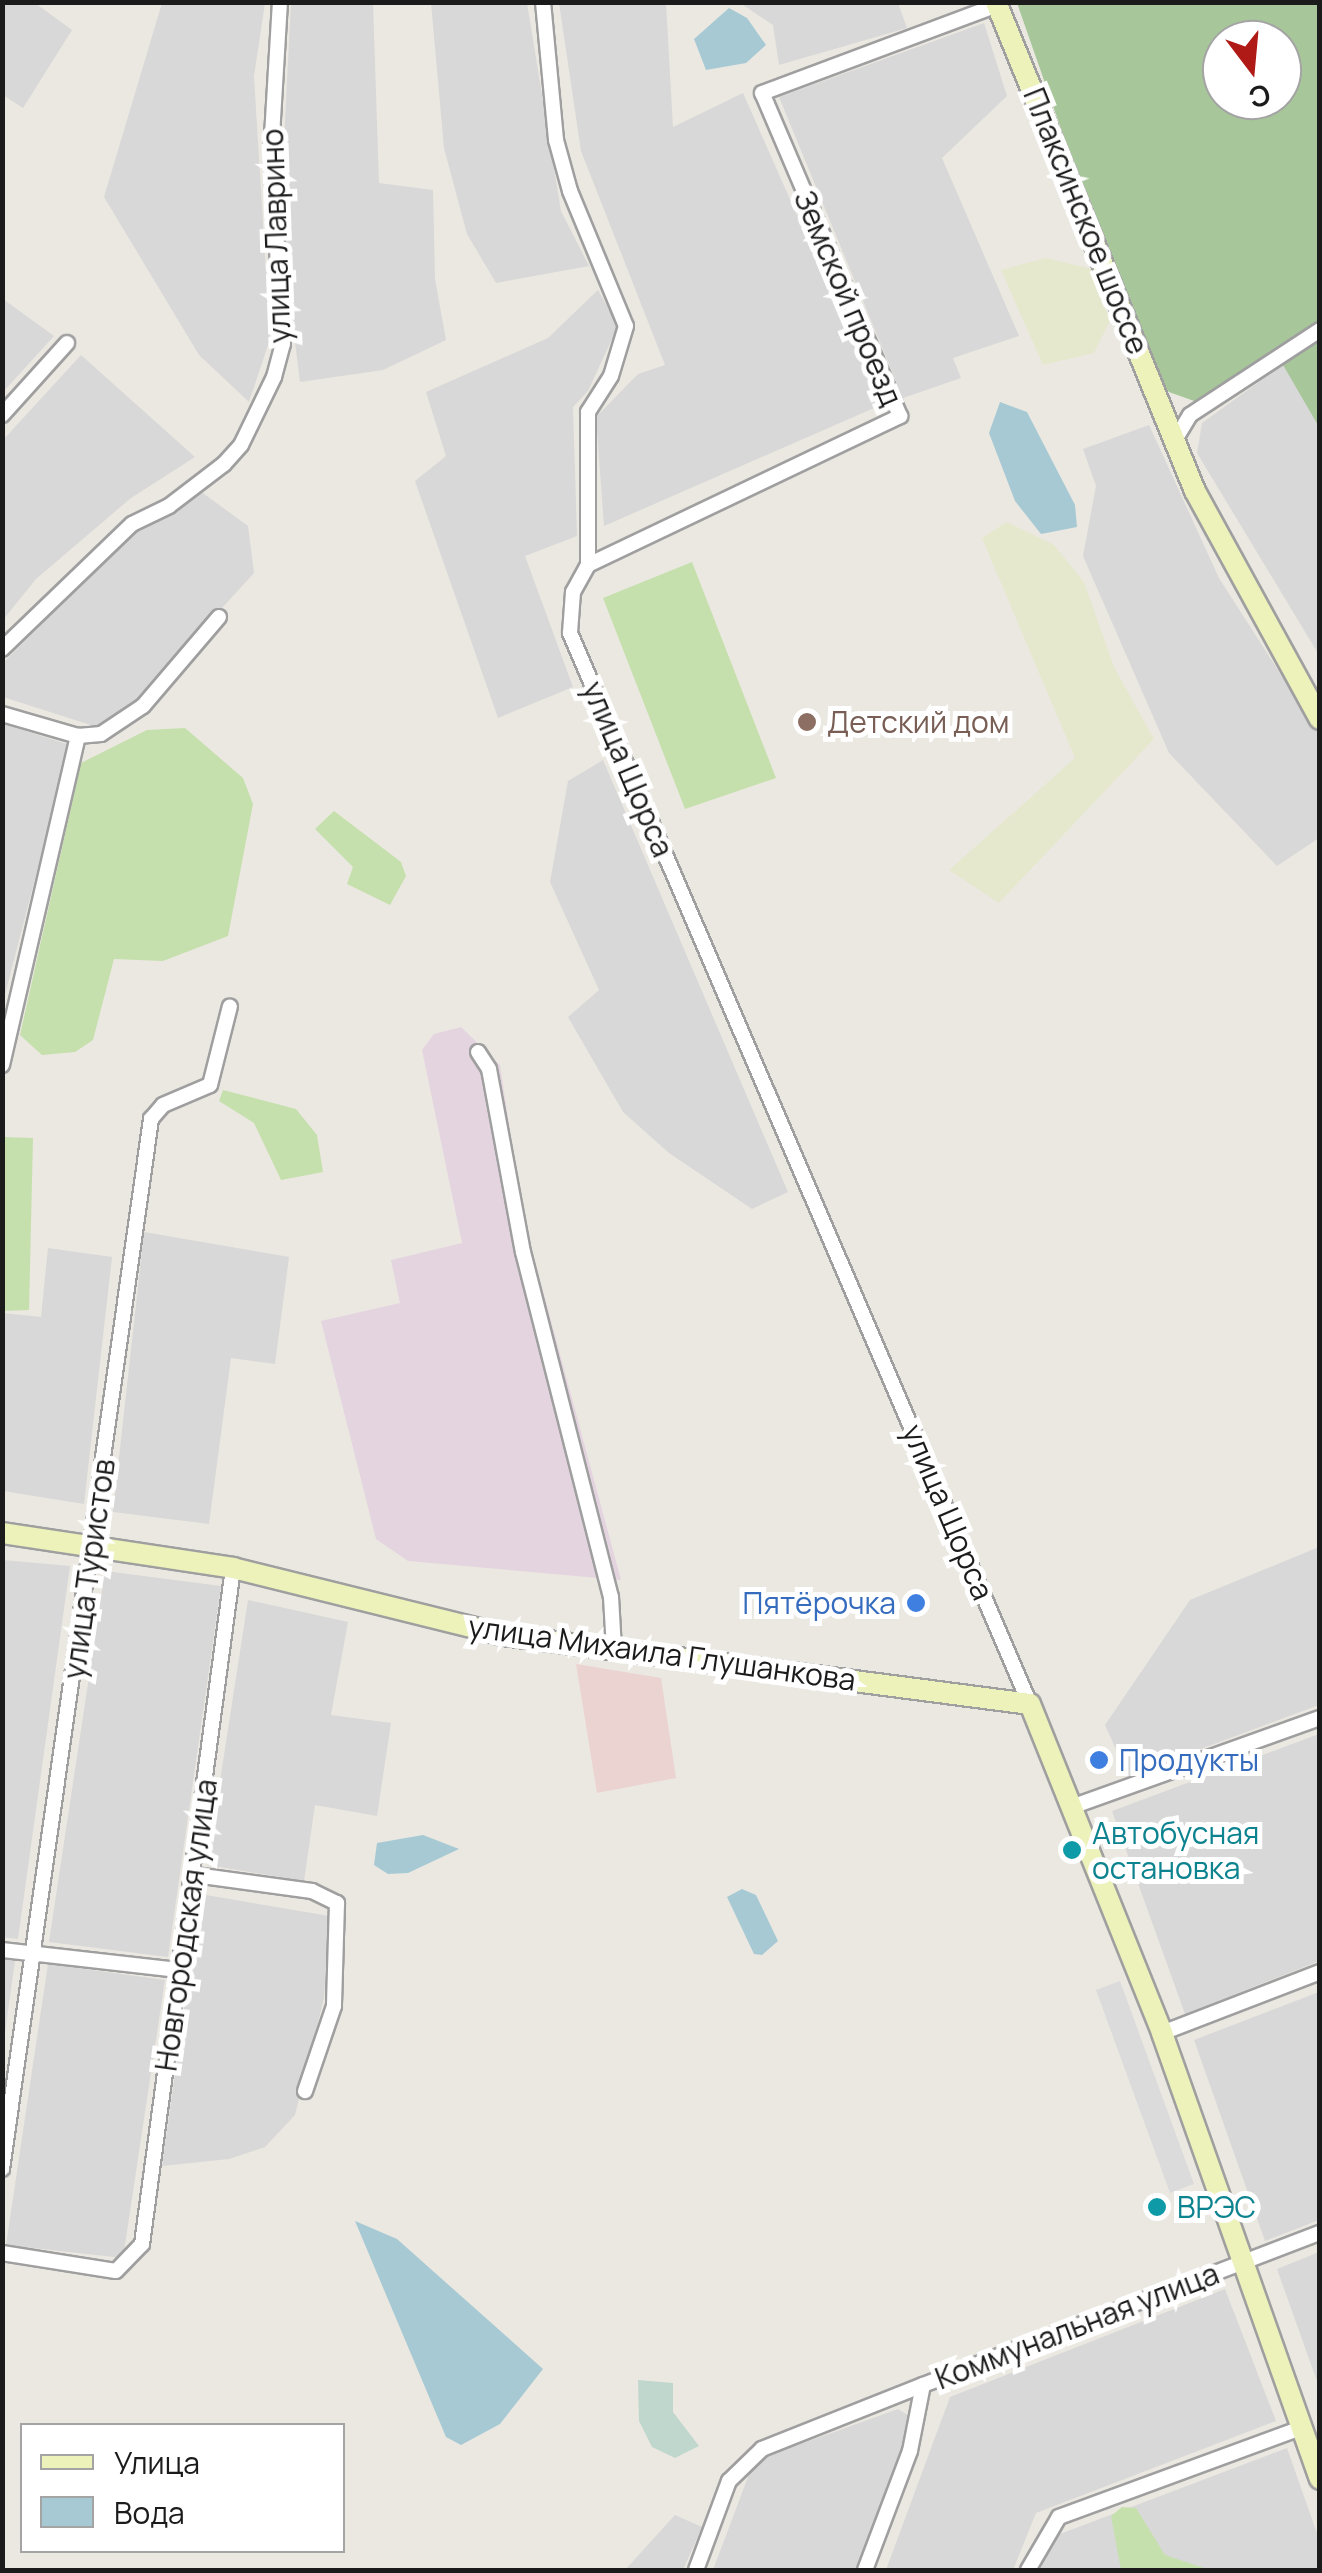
<!DOCTYPE html>
<html>
<head>
<meta charset="utf-8">
<style>
  body { margin:0 }
  #map { position:relative; width:1322px; height:2573px; overflow:hidden; background:#ebe8e1; font-family:Manrope,sans-serif }
  div>[style] { position:absolute }
  [style*='--x'] { left:calc(var(--x)*1px); top:calc(var(--y)*1px); width:calc(var(--w)*1px); rotate:calc(var(--a)*1deg) }
  .residential>* { inset:0; background:#d9d8d8 }
  .commercial>* { inset:0; background:#ebd3d2 }
  .industrial>* { inset:0; background:#e4d4e0 }
  .farmland>* { inset:0; background:#e6e8ce }
  .grass>* { inset:0; background:#c5e0ac }
  .forest>* { inset:0; background:#a7c69a }
  .wetland>* { inset:0; background:#c0d7cd }
  .parking>* { inset:0; background:#dbdbdb }
  .water>* { inset:0; background:#a6c9d4 }
  .roads { filter:drop-shadow(2px 0 #9f9f9f) drop-shadow(-2px 0 #9f9f9f) drop-shadow(0 2px #9f9f9f) drop-shadow(0 -2px #9f9f9f) }
  .street>* { height:14px; margin:-7px; padding:0 7px; transform-origin:7px; border-radius:7px; background:#fff }
  .secondary>* { height:20px; margin:-10px; padding:0 10px; transform-origin:10px; border-radius:10px; background:#edf1ba }
  .dots>* { width:28px; height:28px; translate:-50% -50%; box-sizing:border-box; border:5px solid #fff; border-radius:50% }
  span { translate:-50% -50%; white-space:nowrap; text-align:center; line-height:1.15; -webkit-text-stroke:10px #fff; paint-order:stroke }
  .street-label { font-size:30px; color:#1b1b1b }
  .education-label { font-size:30px; color:#785e54 }
  .left { translate:0 -50%; text-align:left }
  .shop-label { font-size:30px; color:#366cbe }
  .right { translate:-100% -50%; text-align:right }
  .culture-label { font-size:30px; color:#0d838f }
  .frame { position:absolute; inset:0; border:5px solid #1b1b1b; pointer-events:none }
  .legend { position:absolute; left:20px; top:2423px; width:325px; height:130px; box-sizing:border-box; background:#fff; border:2px solid #a4a4a4; margin:0; padding:12px 18px; list-style:none; font-size:30px; color:#1b1b1b }
  .legend li { display:flex; align-items:center; gap:20px; height:50px }
  .legend b { width:50px; border:2px solid #a4a4a4 }
  .north { position:absolute; left:1202px; top:20px; width:100px; height:100px; box-sizing:border-box; background:#fff; border:2px solid #a4a4a4; border-radius:50%; rotate:164deg; font-size:28px; font-weight:700; line-height:40px; text-align:center; color:#1b1b1b }
  .north::after { content:''; display:block; margin:auto; width:35px; height:45px; background:#af1916; clip-path:polygon(50% 0,100% 100%,50% 72%,0 100%) }
</style>
</head>
<body>
<div id="map">
  <div class="residential">
    <div style="clip-path:polygon(2px 3px,35px 3px,72px 30px,23px 108px,3px 95px)"></div>
    <div style="clip-path:polygon(162px 3px,265px 3px,254px 76px,270px 339px,249px 402px,199px 355px,104px 197px)"></div>
    <div style="clip-path:polygon(291px 3px,373px 3px,379px 183px,433px 190px,435px 279px,446px 340px,383px 370px,300px 382px,280px 219px)"></div>
    <div style="clip-path:polygon(431px 3px,527px 3px,561px 211px,589px 266px,496px 283px,467px 234px,444px 148px)"></div>
    <div style="clip-path:polygon(559px 3px,666px 3px,673px 127px,743px 93px,881px 405px,604px 526px,596px 417px,638px 374px,665px 365px,581px 151px)"></div>
    <div style="clip-path:polygon(740px 3px,898px 3px,907px 28px,779px 65px,773px 25px)"></div>
    <div style="clip-path:polygon(984px 23px,1007px 96px,942px 158px,1019px 336px,953px 358px,961px 378px,903px 398px,779px 97px)"></div>
    <div style="clip-path:polygon(598px 290px,618px 326px,588px 391px,573px 407px,577px 536px,525px 556px,573px 687px,498px 718px,415px 481px,446px 456px,426px 392px,548px 338px)"></div>
    <div style="clip-path:polygon(3px 299px,54px 336px,3px 392px)"></div>
    <div style="clip-path:polygon(81px 355px,195px 457px,131px 498px,36px 579px,3px 620px,3px 440px)"></div>
    <div style="clip-path:polygon(1285px 363px,1319px 415px,1319px 655px,1197px 453px,1202px 423px)"></div>
    <div style="clip-path:polygon(1149px 425px,1219px 578px,1319px 734px,1319px 838px,1277px 866px,1169px 753px,1083px 556px,1096px 486px,1083px 449px)"></div>
    <div style="clip-path:polygon(200px 491px,248px 526px,254px 573px,136px 702px,100px 728px,3px 697px,3px 663px,140px 526px)"></div>
    <div style="clip-path:polygon(3px 724px,70px 745px,3px 1002px)"></div>
    <div style="clip-path:polygon(603px 760px,788px 1192px,752px 1209px,669px 1153px,623px 1112px,568px 1017px,599px 990px,550px 882px,568px 781px)"></div>
    <div style="clip-path:polygon(144px 1232px,289px 1257px,275px 1364px,231px 1358px,209px 1524px,113px 1512px)"></div>
    <div style="clip-path:polygon(48px 1248px,112px 1257px,84px 1504px,3px 1491px,3px 1313px,41px 1317px)"></div>
    <div style="clip-path:polygon(1319px 1547px,1319px 1705px,1128px 1776px,1105px 1725px,1190px 1600px)"></div>
    <div style="clip-path:polygon(3px 1560px,70px 1566px,18px 1939px,2px 1937px)"></div>
    <div style="clip-path:polygon(105px 1571px,221px 1586px,168px 1957px,49px 1942px)"></div>
    <div style="clip-path:polygon(248px 1600px,348px 1622px,331px 1715px,391px 1723px,377px 1816px,315px 1805px,304px 1881px,207px 1865px)"></div>
    <div style="clip-path:polygon(1319px 1734px,1319px 1961px,1185px 2014px,1112px 1811px)"></div>
    <div style="clip-path:polygon(200px 1894px,329px 1916px,324px 1998px,295px 2115px,265px 2147px,229px 2159px,162px 2166px)"></div>
    <div style="clip-path:polygon(3px 1958px,15px 1960px,3px 2047px,2px 1958px)"></div>
    <div style="clip-path:polygon(48px 1964px,165px 1980px,123px 2258px,6px 2245px)"></div>
    <div style="clip-path:polygon(1319px 1992px,1319px 2220px,1265px 2241px,1194px 2040px)"></div>
    <div style="clip-path:polygon(1319px 2252px,1319px 2387px,1277px 2269px)"></div>
    <div style="clip-path:polygon(1225px 2289px,1276px 2421px,1036px 2513px,1013px 2570px,886px 2570px,950px 2397px)"></div>
    <div style="clip-path:polygon(898px 2409px,914px 2419px,855px 2570px,713px 2570px,754px 2461px)"></div>
    <div style="clip-path:polygon(1287px 2448px,1319px 2539px,1319px 2570px,1040px 2570px,1052px 2537px)"></div>
    <div style="clip-path:polygon(675px 2515px,702px 2527px,683px 2570px,625px 2570px)"></div>
  </div>
  <div class="commercial">
    <div style="clip-path:polygon(576px 1664px,661px 1678px,676px 1778px,597px 1793px)"></div>
  </div>
  <div class="industrial">
    <div style="clip-path:polygon(461px 1027px,500px 1065px,523px 1217px,621px 1580px,408px 1561px,376px 1539px,321px 1321px,400px 1303px,391px 1260px,462px 1243px,422px 1050px,434px 1034px)"></div>
  </div>
  <div class="farmland">
    <div style="clip-path:polygon(1046px 258px,1092px 269px,1110px 321px,1094px 353px,1043px 365px,1001px 270px)"></div>
    <div style="clip-path:polygon(1007px 522px,1054px 545px,1084px 582px,1114px 667px,1154px 739px,999px 903px,949px 870px,1075px 758px,982px 538px)"></div>
  </div>
  <div class="grass">
    <div style="clip-path:polygon(692px 562px,776px 778px,685px 809px,603px 598px)"></div>
    <div style="clip-path:polygon(185px 728px,243px 778px,253px 804px,228px 936px,163px 961px,114px 959px,93px 1040px,75px 1052px,42px 1055px,20px 1035px,81px 763px,147px 730px)"></div>
    <div style="clip-path:polygon(334px 811px,401px 862px,406px 876px,390px 905px,347px 884px,353px 867px,315px 829px)"></div>
    <div style="clip-path:polygon(223px 1090px,296px 1109px,317px 1135px,323px 1172px,281px 1180px,254px 1123px,219px 1101px)"></div>
    <div style="clip-path:polygon(3px 1137px,33px 1138px,29px 1310px,3px 1311px)"></div>
    <div style="clip-path:polygon(1122px 2507px,1136px 2508px,1165px 2555px,1210px 2570px,1121px 2570px,1111px 2516px)"></div>
  </div>
  <div class="forest">
    <div style="clip-path:polygon(evenodd,1017px 3px,1319px 3px,1319px 427px,1279px 358px,1197px 402px,1169px 392px,1138px 349px,1017px 3px,1222px 40px,1282px 40px,1282px 100px,1222px 100px,1222px 40px)"></div>
  </div>
  <div class="wetland">
    <div style="clip-path:polygon(638px 2380px,673px 2383px,673px 2412px,699px 2446px,675px 2458px,652px 2447px,639px 2421px)"></div>
  </div>
  <div class="parking">
    <div style="clip-path:polygon(1120px 1981px,1194px 2184px,1170px 2193px,1096px 1990px)"></div>
  </div>
  <div class="water">
    <div style="clip-path:polygon(729px 8px,747px 18px,766px 45px,746px 63px,706px 70px,694px 39px)"></div>
    <div style="clip-path:polygon(1000px 402px,1027px 412px,1075px 505px,1077px 527px,1041px 534px,1015px 501px,989px 433px)"></div>
    <div style="clip-path:polygon(423px 1835px,459px 1849px,408px 1873px,388px 1874px,374px 1865px,377px 1843px)"></div>
    <div style="clip-path:polygon(742px 1889px,756px 1895px,778px 1941px,762px 1955px,754px 1954px,727px 1897px)"></div>
    <div style="clip-path:polygon(355px 2221px,397px 2239px,543px 2369px,500px 2424px,461px 2445px,446px 2437px)"></div>
  </div>
  <div class="roads">
    <div class="street">
      <div style="--x:543;--y:2;--w:139;--a:84.6"></div>
      <div style="--x:556;--y:140;--w:53;--a:74.6"></div>
      <div style="--x:570;--y:191;--w:146;--a:67.5"></div>
      <div style="--x:626;--y:326;--w:52;--a:106.7"></div>
      <div style="--x:611;--y:376;--w:43;--a:122.6"></div>
      <div style="--x:588;--y:412;--w:153;--a:90"></div>
      <div style="--x:588;--y:565;--w:31;--a:119"></div>
      <div style="--x:573;--y:592;--w:41;--a:94.2"></div>
      <div style="--x:570;--y:633;--w:1166;--a:66.76"></div>
      <div style="--x:2;--y:415;--w:97;--a:-47.9"></div>
      <div style="--x:1175;--y:440;--w:29;--a:-59"></div>
      <div style="--x:1190;--y:415;--w:155;--a:-33.2"></div>
      <div style="--x:588;--y:565;--w:346;--a:-25.5"></div>
      <div style="--x:900;--y:416;--w:351;--a:-113.1"></div>
      <div style="--x:762;--y:93;--w:251;--a:-20.5"></div>
      <div style="--x:2;--y:649;--w:180;--a:-43.9"></div>
      <div style="--x:132;--y:524;--w:41;--a:-25.9"></div>
      <div style="--x:169;--y:506;--w:69;--a:-37.4"></div>
      <div style="--x:224;--y:464;--w:25;--a:-48"></div>
      <div style="--x:241;--y:445;--w:76;--a:-64.1"></div>
      <div style="--x:274;--y:377;--w:34;--a:-75"></div>
      <div style="--x:283;--y:344;--w:191;--a:-93.6"></div>
      <div style="--x:271;--y:153;--w:151;--a:-86.6"></div>
      <div style="--x:2;--y:714;--w:79;--a:16.1"></div>
      <div style="--x:478;--y:1052;--w:20;--a:57"></div>
      <div style="--x:489;--y:1069;--w:186;--a:79.5"></div>
      <div style="--x:523;--y:1252;--w:356;--a:75.7"></div>
      <div style="--x:611;--y:1597;--w:52;--a:86.7"></div>
      <div style="--x:2;--y:1065;--w:338;--a:-77"></div>
      <div style="--x:78;--y:736;--w:23;--a:-5"></div>
      <div style="--x:101;--y:734;--w:50;--a:-33.7"></div>
      <div style="--x:143;--y:706;--w:117;--a:-49.5"></div>
      <div style="--x:1074;--y:1806;--w:261;--a:-19.7"></div>
      <div style="--x:195;--y:1875;--w:118;--a:7.8"></div>
      <div style="--x:312;--y:1891;--w:28;--a:26"></div>
      <div style="--x:337;--y:1903;--w:103;--a:91.7"></div>
      <div style="--x:334;--y:2006;--w:90;--a:108.8"></div>
      <div style="--x:2;--y:1950;--w:177;--a:6.5"></div>
      <div style="--x:1162;--y:2033;--w:169;--a:-21.1"></div>
      <div style="--x:2;--y:2169;--w:1061;--a:-81.92"></div>
      <div style="--x:151;--y:1119;--w:18;--a:-49"></div>
      <div style="--x:163;--y:1105;--w:51;--a:-23.1"></div>
      <div style="--x:210;--y:1085;--w:81;--a:-75.8"></div>
      <div style="--x:2;--y:2253;--w:115;--a:9"></div>
      <div style="--x:116;--y:2271;--w:37;--a:-46"></div>
      <div style="--x:142;--y:2244;--w:682;--a:-82.33"></div>
      <div style="--x:696;--y:2570;--w:95;--a:-69.7"></div>
      <div style="--x:729;--y:2481;--w:46;--a:-44.1"></div>
      <div style="--x:762;--y:2449;--w:173;--a:-21.7"></div>
      <div style="--x:865;--y:2570;--w:127;--a:-69.3"></div>
      <div style="--x:910;--y:2451;--w:67;--a:-78.9"></div>
      <div style="--x:923;--y:2385;--w:425;--a:-21"></div>
      <div style="--x:1028;--y:2570;--w:61;--a:-59.7"></div>
      <div style="--x:1059;--y:2517;--w:258;--a:-20.2"></div>
    </div>
    <div class="secondary">
      <div style="--x:996;--y:2;--w:528;--a:67.86"></div>
      <div style="--x:1195;--y:491;--w:260;--a:61.3"></div>
      <div style="--x:2;--y:1533;--w:234;--a:8.6"></div>
      <div style="--x:233;--y:1568;--w:278;--a:13.9"></div>
      <div style="--x:503;--y:1635;--w:531;--a:7.46"></div>
      <div style="--x:1030;--y:1704;--w:354;--a:68.1"></div>
      <div style="--x:1162;--y:2033;--w:473;--a:70.5"></div>
    </div>
  </div>
  <div class="dots">
    <div style="left:807px;top:722px;background:#8d6e63"></div>
    <div style="left:916px;top:1603px;background:#3f7fe0"></div>
    <div style="left:1099px;top:1760px;background:#3f7fe0"></div>
    <div style="left:1072px;top:1850px;background:#0f9aa8"></div>
    <div style="left:1157px;top:2207px;background:#0f9aa8"></div>
  </div>
  <div class="street-label">
    <span style="left:1086px;top:221px;rotate:68deg">Плаксинское шоссе</span>
    <span style="left:276px;top:236px;rotate:-92deg">улица Лаврино</span>
    <span style="left:848px;top:298px;rotate:67deg">Земской проезд</span>
    <span style="left:628px;top:769px;rotate:67deg">улица Щорса</span>
    <span style="left:948px;top:1512px;rotate:67deg">улица Щорса</span>
    <span style="left:89px;top:1569px;rotate:-82deg">улица Туристов</span>
    <span style="left:662px;top:1653px;rotate:8deg">улица Михаила Глушанкова</span>
    <span style="left:186px;top:1925px;rotate:-82deg">Новгородская улица</span>
    <span style="left:1077px;top:2326px;rotate:-21deg">Коммунальная улица</span>
  </div>
  <div class="education-label">
    <span class="left" style="left:827px;top:722px">Детский дом</span>
  </div>
  <div class="shop-label">
    <span class="right" style="left:896px;top:1603px">Пятёрочка</span>
    <span class="left" style="left:1119px;top:1760px">Продукты</span>
  </div>
  <div class="culture-label">
    <span class="left" style="left:1092px;top:1850px">Автобусная<br>остановка</span>
    <span class="left" style="left:1177px;top:2207px">ВРЭС</span>
  </div>
  <div class="frame"></div>
  <ul class="legend">
  <li><b style="height:12px;background:#edf1ba"></b>Улица</li>
  <li><b style="height:28px;background:#a6c9d4"></b>Вода</li>
  </ul>
  <div class="north">С</div>
</div>
</body>
</html>
